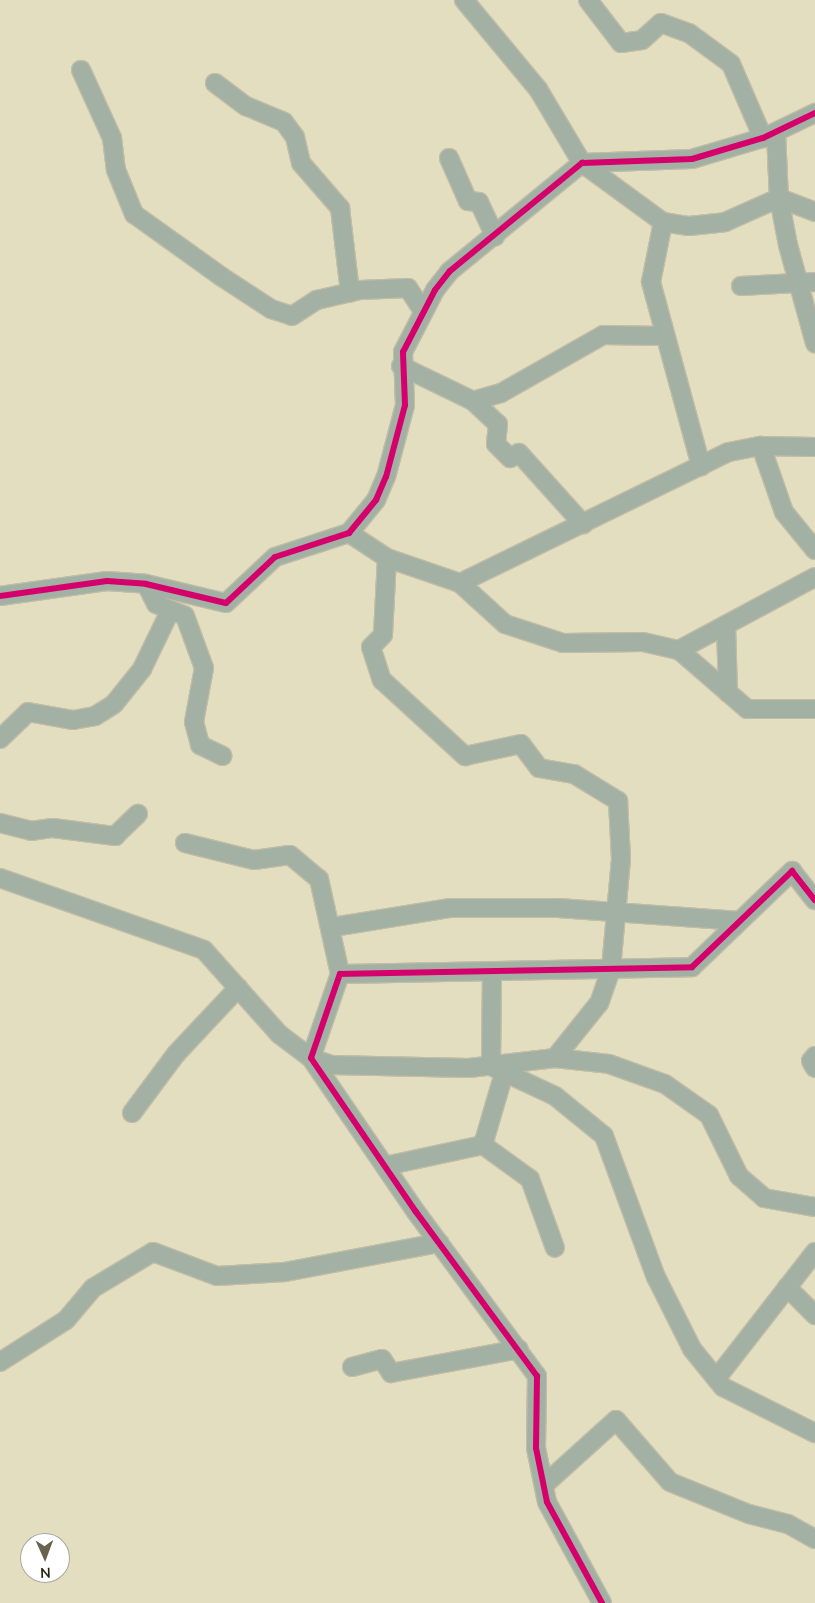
<!DOCTYPE html>
<html>
<head>
<meta charset="utf-8">
<style>
  body { margin:0 }
  #map { position:relative; width:815px; height:1603px; overflow:hidden; background:#e3dec0; font-family:"Nunito Sans",sans-serif }
  div>[style] { position:absolute }
  [style*='--x'] { left:calc(var(--x)*1px); top:calc(var(--y)*1px); width:calc(var(--w)*1px); rotate:calc(var(--a)*1deg) }
  .roads { filter:drop-shadow(1px 0 #c2bda6) drop-shadow(-1px 0 #c2bda6) drop-shadow(0 1px #c2bda6) drop-shadow(0 -1px #c2bda6) }
  .minor>* { height:18px; margin:-9px; padding:0 9px; transform-origin:9px; border-radius:9px; background:#a2b1a4 }
  .cycleway>* { height:6px; margin:-3px; padding:0 3px; transform-origin:3px; border-radius:3px; background:#d6006c }
  span { translate:-50% -50%; white-space:nowrap; text-align:center; line-height:1.15; -webkit-text-stroke:5px #fff; paint-order:stroke }
  .north { position:absolute; left:20px; top:1533px; width:50px; height:50px; box-sizing:border-box; background:#fff; border:1px solid #a8a79e; border-radius:50%; rotate:178deg; font-size:14px; font-weight:700; line-height:20px; text-align:center; color:#25220d }
  .north::after { content:''; display:block; margin:auto; width:18px; height:22px; background:#68644c; clip-path:polygon(50% 0,100% 100%,50% 72%,0 100%) }
</style>
</head>
<body>
<div id="map">
  <div class="roads">
    <div class="minor">
      <div style="--x:464;--y:0;--w:116;--a:50.3"></div>
      <div style="--x:538;--y:89;--w:86;--a:59.3"></div>
      <div style="--x:582;--y:163;--w:100;--a:36.1"></div>
      <div style="--x:663;--y:222;--w:26;--a:9"></div>
      <div style="--x:689;--y:226;--w:36;--a:-6"></div>
      <div style="--x:725;--y:222;--w:59;--a:-24"></div>
      <div style="--x:779;--y:198;--w:39;--a:21"></div>
      <div style="--x:588;--y:0;--w:54;--a:52.5"></div>
      <div style="--x:621;--y:43;--w:21;--a:-8"></div>
      <div style="--x:642;--y:40;--w:25;--a:-42"></div>
      <div style="--x:661;--y:23;--w:30;--a:20"></div>
      <div style="--x:689;--y:33;--w:52;--a:36.4"></div>
      <div style="--x:731;--y:64;--w:81;--a:66.6"></div>
      <div style="--x:81;--y:70;--w:75;--a:65.5"></div>
      <div style="--x:112;--y:138;--w:32;--a:83"></div>
      <div style="--x:116;--y:170;--w:48;--a:67.8"></div>
      <div style="--x:134;--y:214;--w:108;--a:35.6"></div>
      <div style="--x:222;--y:277;--w:59;--a:33.1"></div>
      <div style="--x:271;--y:309;--w:22;--a:18"></div>
      <div style="--x:292;--y:316;--w:30;--a:-33"></div>
      <div style="--x:317;--y:300;--w:44;--a:-13.1"></div>
      <div style="--x:360;--y:290;--w:48;--a:-2.4"></div>
      <div style="--x:408;--y:288;--w:27;--a:57"></div>
      <div style="--x:215;--y:83;--w:39;--a:37"></div>
      <div style="--x:246;--y:106;--w:41;--a:22.8"></div>
      <div style="--x:284;--y:122;--w:19;--a:54"></div>
      <div style="--x:295;--y:137;--w:27;--a:77"></div>
      <div style="--x:301;--y:163;--w:60;--a:49.1"></div>
      <div style="--x:340;--y:208;--w:85;--a:83.2"></div>
      <div style="--x:776;--y:133;--w:65;--a:87.4"></div>
      <div style="--x:779;--y:198;--w:48;--a:79.2"></div>
      <div style="--x:788;--y:245;--w:102;--a:74.6"></div>
      <div style="--x:449;--y:158;--w:47;--a:66.2"></div>
      <div style="--x:468;--y:201;--w:11;--a:5"></div>
      <div style="--x:479;--y:202;--w:38;--a:65"></div>
      <div style="--x:663;--y:222;--w:61;--a:101.3"></div>
      <div style="--x:651;--y:282;--w:191;--a:74.8"></div>
      <div style="--x:741;--y:286;--w:74;--a:-3.1"></div>
      <div style="--x:401;--y:366;--w:80;--a:25.9"></div>
      <div style="--x:473;--y:401;--w:29;--a:-16"></div>
      <div style="--x:501;--y:393;--w:117;--a:-29.6"></div>
      <div style="--x:603;--y:335;--w:60;--a:1"></div>
      <div style="--x:473;--y:401;--w:34;--a:43"></div>
      <div style="--x:498;--y:424;--w:20;--a:96"></div>
      <div style="--x:496;--y:444;--w:20;--a:45"></div>
      <div style="--x:510;--y:458;--w:10;--a:-29"></div>
      <div style="--x:519;--y:453;--w:96;--a:48"></div>
      <div style="--x:761;--y:446;--w:70;--a:70.8"></div>
      <div style="--x:784;--y:512;--w:49;--a:50.8"></div>
      <div style="--x:349;--y:533;--w:45;--a:33.3"></div>
      <div style="--x:387;--y:558;--w:77;--a:18.9"></div>
      <div style="--x:460;--y:583;--w:299;--a:-26"></div>
      <div style="--x:729;--y:452;--w:33;--a:-11"></div>
      <div style="--x:761;--y:446;--w:54;--a:1.1"></div>
      <div style="--x:387;--y:558;--w:77;--a:93"></div>
      <div style="--x:383;--y:635;--w:17;--a:135"></div>
      <div style="--x:371;--y:647;--w:35;--a:72"></div>
      <div style="--x:382;--y:680;--w:113;--a:42.5"></div>
      <div style="--x:465;--y:756;--w:57;--a:-12.1"></div>
      <div style="--x:521;--y:744;--w:30;--a:53"></div>
      <div style="--x:539;--y:768;--w:36;--a:10"></div>
      <div style="--x:574;--y:774;--w:52;--a:31.5"></div>
      <div style="--x:618;--y:801;--w:58;--a:87"></div>
      <div style="--x:621;--y:859;--w:110;--a:95.2"></div>
      <div style="--x:611;--y:969;--w:36;--a:109"></div>
      <div style="--x:599;--y:1003;--w:70;--a:128.7"></div>
      <div style="--x:460;--y:583;--w:61;--a:42.3"></div>
      <div style="--x:505;--y:624;--w:61;--a:18.1"></div>
      <div style="--x:563;--y:643;--w:80;--a:-0.7"></div>
      <div style="--x:643;--y:642;--w:37;--a:13"></div>
      <div style="--x:679;--y:650;--w:90;--a:40.9"></div>
      <div style="--x:747;--y:709;--w:68;--a:0"></div>
      <div style="--x:146;--y:584;--w:22;--a:63"></div>
      <div style="--x:156;--y:604;--w:31;--a:22"></div>
      <div style="--x:185;--y:616;--w:55;--a:69.9"></div>
      <div style="--x:204;--y:668;--w:55;--a:100.5"></div>
      <div style="--x:194;--y:722;--w:24;--a:75"></div>
      <div style="--x:200;--y:745;--w:25;--a:26"></div>
      <div style="--x:0;--y:596;--w:108;--a:-8"></div>
      <div style="--x:107;--y:581;--w:39;--a:4"></div>
      <div style="--x:146;--y:584;--w:82;--a:13.4"></div>
      <div style="--x:226;--y:603;--w:67;--a:-43.2"></div>
      <div style="--x:275;--y:557;--w:78;--a:-18"></div>
      <div style="--x:349;--y:533;--w:43;--a:-50.7"></div>
      <div style="--x:376;--y:500;--w:25;--a:-67"></div>
      <div style="--x:386;--y:477;--w:74;--a:-75.2"></div>
      <div style="--x:405;--y:405;--w:53;--a:-92.2"></div>
      <div style="--x:403;--y:352;--w:70;--a:-62.7"></div>
      <div style="--x:435;--y:290;--w:24;--a:-52"></div>
      <div style="--x:450;--y:271;--w:171;--a:-39.3"></div>
      <div style="--x:582;--y:163;--w:110;--a:-2.1"></div>
      <div style="--x:692;--y:159;--w:74;--a:-16.5"></div>
      <div style="--x:763;--y:138;--w:58;--a:-25.7"></div>
      <div style="--x:726;--y:625;--w:68;--a:88.3"></div>
      <div style="--x:679;--y:650;--w:154;--a:-28.2"></div>
      <div style="--x:0;--y:739;--w:39;--a:-44"></div>
      <div style="--x:28;--y:712;--w:46;--a:10.1"></div>
      <div style="--x:73;--y:720;--w:22;--a:-10"></div>
      <div style="--x:95;--y:716;--w:22;--a:-32"></div>
      <div style="--x:114;--y:704;--w:45;--a:-51.3"></div>
      <div style="--x:142;--y:669;--w:64;--a:-64.2"></div>
      <div style="--x:0;--y:823;--w:32;--a:14"></div>
      <div style="--x:31;--y:831;--w:22;--a:-8"></div>
      <div style="--x:53;--y:828;--w:63;--a:7.4"></div>
      <div style="--x:115;--y:836;--w:32;--a:-44"></div>
      <div style="--x:185;--y:843;--w:71;--a:13.8"></div>
      <div style="--x:254;--y:860;--w:36;--a:-8"></div>
      <div style="--x:290;--y:855;--w:38;--a:40"></div>
      <div style="--x:319;--y:879;--w:97;--a:77.5"></div>
      <div style="--x:0;--y:878;--w:216;--a:19.4"></div>
      <div style="--x:204;--y:950;--w:113;--a:48.2"></div>
      <div style="--x:279;--y:1034;--w:40;--a:37"></div>
      <div style="--x:311;--y:1058;--w:21;--a:19"></div>
      <div style="--x:331;--y:1065;--w:138;--a:1.2"></div>
      <div style="--x:469;--y:1068;--w:87;--a:-6.6"></div>
      <div style="--x:555;--y:1058;--w:54;--a:6.3"></div>
      <div style="--x:609;--y:1064;--w:59;--a:19.7"></div>
      <div style="--x:665;--y:1084;--w:54;--a:35.2"></div>
      <div style="--x:709;--y:1115;--w:68;--a:63.8"></div>
      <div style="--x:739;--y:1176;--w:33;--a:41"></div>
      <div style="--x:764;--y:1198;--w:52;--a:10"></div>
      <div style="--x:333;--y:927;--w:119;--a:-9.2"></div>
      <div style="--x:450;--y:908;--w:108;--a:0"></div>
      <div style="--x:558;--y:908;--w:182;--a:4.1"></div>
      <div style="--x:492;--y:971;--w:95;--a:90.6"></div>
      <div style="--x:491;--y:1066;--w:71;--a:25.1"></div>
      <div style="--x:555;--y:1096;--w:63;--a:39.2"></div>
      <div style="--x:604;--y:1136;--w:150;--a:69.8"></div>
      <div style="--x:656;--y:1277;--w:80;--a:63.4"></div>
      <div style="--x:692;--y:1349;--w:49;--a:50.8"></div>
      <div style="--x:723;--y:1387;--w:103;--a:26.6"></div>
      <div style="--x:815;--y:1056;--w:6;--a:129"></div>
      <div style="--x:811;--y:1061;--w:8;--a:60"></div>
      <div style="--x:132;--y:1113;--w:74;--a:-53.3"></div>
      <div style="--x:176;--y:1054;--w:91;--a:-46.8"></div>
      <div style="--x:483;--y:1145;--w:75;--a:-73.7"></div>
      <div style="--x:385;--y:1166;--w:100;--a:-12.1"></div>
      <div style="--x:483;--y:1145;--w:58;--a:35.9"></div>
      <div style="--x:530;--y:1179;--w:73;--a:70.1"></div>
      <div style="--x:787;--y:1287;--w:40;--a:45"></div>
      <div style="--x:0;--y:1362;--w:78;--a:-32.5"></div>
      <div style="--x:66;--y:1320;--w:42;--a:-49.8"></div>
      <div style="--x:93;--y:1288;--w:70;--a:-31"></div>
      <div style="--x:153;--y:1252;--w:68;--a:20.6"></div>
      <div style="--x:217;--y:1276;--w:68;--a:-3.4"></div>
      <div style="--x:285;--y:1272;--w:157;--a:-10.7"></div>
      <div style="--x:352;--y:1367;--w:31;--a:-15"></div>
      <div style="--x:382;--y:1359;--w:17;--a:57"></div>
      <div style="--x:391;--y:1373;--w:130;--a:-10.6"></div>
      <div style="--x:716;--y:1379;--w:161;--a:-52.1"></div>
      <div style="--x:544;--y:1485;--w:97;--a:-42.1"></div>
      <div style="--x:616;--y:1420;--w:82;--a:48.9"></div>
      <div style="--x:670;--y:1482;--w:85;--a:22.1"></div>
      <div style="--x:749;--y:1514;--w:40;--a:14.4"></div>
      <div style="--x:788;--y:1524;--w:31;--a:29"></div>
      <div style="--x:602;--y:1603;--w:115;--a:-118.6"></div>
      <div style="--x:547;--y:1502;--w:55;--a:-101.5"></div>
      <div style="--x:536;--y:1448;--w:72;--a:-89.2"></div>
      <div style="--x:537;--y:1376;--w:204;--a:-126.4"></div>
      <div style="--x:416;--y:1212;--w:186;--a:-124.3"></div>
      <div style="--x:311;--y:1058;--w:89;--a:-71"></div>
      <div style="--x:340;--y:974;--w:352;--a:-1.1"></div>
      <div style="--x:692;--y:967;--w:139;--a:-43.8"></div>
      <div style="--x:792;--y:871;--w:37;--a:52"></div>
    </div>
  </div>
  <div class="cycleway">
    <div style="--x:0;--y:596;--w:108;--a:-8"></div>
    <div style="--x:107;--y:581;--w:39;--a:4"></div>
    <div style="--x:146;--y:584;--w:82;--a:13.4"></div>
    <div style="--x:226;--y:603;--w:67;--a:-43.2"></div>
    <div style="--x:275;--y:557;--w:78;--a:-18"></div>
    <div style="--x:349;--y:533;--w:43;--a:-50.7"></div>
    <div style="--x:376;--y:500;--w:25;--a:-67"></div>
    <div style="--x:386;--y:477;--w:74;--a:-75.2"></div>
    <div style="--x:405;--y:405;--w:53;--a:-92.2"></div>
    <div style="--x:403;--y:352;--w:70;--a:-62.7"></div>
    <div style="--x:435;--y:290;--w:24;--a:-52"></div>
    <div style="--x:450;--y:271;--w:171;--a:-39.3"></div>
    <div style="--x:582;--y:163;--w:110;--a:-2.1"></div>
    <div style="--x:692;--y:159;--w:74;--a:-16.5"></div>
    <div style="--x:763;--y:138;--w:58;--a:-25.7"></div>
    <div style="--x:602;--y:1603;--w:115;--a:-118.6"></div>
    <div style="--x:547;--y:1502;--w:55;--a:-101.5"></div>
    <div style="--x:536;--y:1448;--w:72;--a:-89.2"></div>
    <div style="--x:537;--y:1376;--w:204;--a:-126.4"></div>
    <div style="--x:416;--y:1212;--w:186;--a:-124.3"></div>
    <div style="--x:311;--y:1058;--w:89;--a:-71"></div>
    <div style="--x:340;--y:974;--w:352;--a:-1.1"></div>
    <div style="--x:692;--y:967;--w:139;--a:-43.8"></div>
    <div style="--x:792;--y:871;--w:37;--a:52"></div>
  </div>
  <div class="north">N</div>
</div>
</body>
</html>
